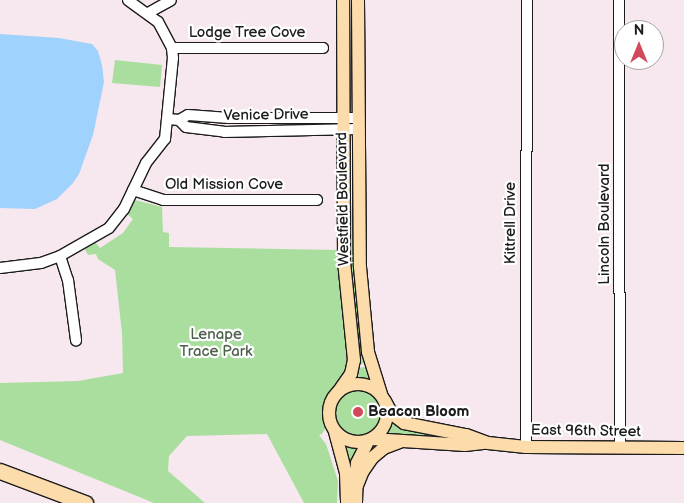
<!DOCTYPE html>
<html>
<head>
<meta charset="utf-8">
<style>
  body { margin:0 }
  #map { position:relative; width:684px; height:503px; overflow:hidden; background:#f7e7ee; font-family:"Balsamiq Sans",sans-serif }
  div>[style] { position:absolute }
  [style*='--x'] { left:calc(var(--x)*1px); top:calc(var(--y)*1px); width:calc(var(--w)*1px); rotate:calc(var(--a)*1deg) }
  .green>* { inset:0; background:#aade9f }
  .round { border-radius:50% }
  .water>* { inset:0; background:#9fd2fd }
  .roads { filter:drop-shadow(1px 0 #1c1c1c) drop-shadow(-1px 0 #1c1c1c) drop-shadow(0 1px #1c1c1c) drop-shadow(0 -1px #1c1c1c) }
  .minor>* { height:10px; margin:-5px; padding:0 5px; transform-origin:5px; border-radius:5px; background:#fff }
  .major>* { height:12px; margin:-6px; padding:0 6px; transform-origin:6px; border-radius:6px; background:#fddcac }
  .major>.ring { margin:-6px; padding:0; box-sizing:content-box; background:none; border:12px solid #fddcac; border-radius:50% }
  .highway>* { height:15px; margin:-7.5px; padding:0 7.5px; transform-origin:7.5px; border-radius:7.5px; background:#fddcac }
  .dots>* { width:14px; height:14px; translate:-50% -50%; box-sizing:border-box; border:2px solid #fff; border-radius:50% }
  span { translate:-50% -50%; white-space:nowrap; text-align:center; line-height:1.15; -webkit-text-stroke:4.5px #fff; paint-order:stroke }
  .street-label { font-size:15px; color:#1c1c1c }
  .park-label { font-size:15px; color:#4e604a }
  .poi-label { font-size:15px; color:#1c1c1c; font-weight:700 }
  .left { translate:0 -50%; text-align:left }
  .north { position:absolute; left:614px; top:20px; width:50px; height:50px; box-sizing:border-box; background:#fff; border:1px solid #a4a4a4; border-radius:50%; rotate:0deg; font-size:14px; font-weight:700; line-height:20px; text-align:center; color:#1c1c1c }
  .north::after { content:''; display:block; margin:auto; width:18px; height:22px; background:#d1495b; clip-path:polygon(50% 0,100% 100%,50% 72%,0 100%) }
</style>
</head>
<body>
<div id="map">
  <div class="green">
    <div style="clip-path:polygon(115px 60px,162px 65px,160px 87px,112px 83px)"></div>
    <div style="clip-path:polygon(349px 179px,365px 363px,362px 364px,358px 364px,349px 276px)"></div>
    <div style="clip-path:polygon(135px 200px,162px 207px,163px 232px,169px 233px,169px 247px,339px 250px,350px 357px,348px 370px,326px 398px,323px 414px,326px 427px,322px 434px,319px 435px,326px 444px,338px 481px,337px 503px,304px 503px,267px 434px,187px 436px,169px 456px,168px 471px,205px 503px,154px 503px,0 440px,0 383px,78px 381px,123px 373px,122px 333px,115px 270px,98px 259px,96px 254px,88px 255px,84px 248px,95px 242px,100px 248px,123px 233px,133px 219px,127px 214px)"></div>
    <div style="clip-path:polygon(366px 367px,369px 380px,355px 378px,357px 368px)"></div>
    <div class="round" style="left:334px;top:390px;width:46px;height:46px"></div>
    <div style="clip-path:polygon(391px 420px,465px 439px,386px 435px)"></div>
    <div style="clip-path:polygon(345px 446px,359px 447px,353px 473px)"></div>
  </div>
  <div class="water">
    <div style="clip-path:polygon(0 34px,59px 38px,92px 44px,98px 51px,102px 65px,104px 82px,93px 135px,79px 174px,73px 183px,57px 199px,35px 209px,0 208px)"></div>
  </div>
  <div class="roads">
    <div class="minor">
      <div style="--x:619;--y:0;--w:448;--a:89.9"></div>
      <div style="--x:148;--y:13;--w:26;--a:-29"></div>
      <div style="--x:172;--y:48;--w:151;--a:0"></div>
      <div style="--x:168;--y:119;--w:11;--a:5"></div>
      <div style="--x:179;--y:120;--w:10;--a:45"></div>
      <div style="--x:186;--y:127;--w:38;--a:7"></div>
      <div style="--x:224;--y:132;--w:134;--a:-1.3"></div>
      <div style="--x:179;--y:120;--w:10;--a:-29"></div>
      <div style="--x:188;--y:115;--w:41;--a:4.2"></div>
      <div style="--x:229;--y:118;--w:129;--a:0"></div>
      <div style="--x:133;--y:190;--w:32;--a:18"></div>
      <div style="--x:163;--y:200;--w:154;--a:0"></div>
      <div style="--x:60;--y:256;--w:25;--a:72"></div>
      <div style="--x:68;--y:280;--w:61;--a:82.4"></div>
      <div style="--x:0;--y:268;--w:41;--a:-7"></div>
      <div style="--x:41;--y:263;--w:20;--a:-20"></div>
      <div style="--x:60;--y:256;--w:56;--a:-29.7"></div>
      <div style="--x:109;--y:228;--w:24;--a:-52"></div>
      <div style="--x:124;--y:209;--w:51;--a:-64.4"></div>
      <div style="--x:146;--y:163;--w:31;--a:-52"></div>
      <div style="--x:165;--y:139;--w:81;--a:-84.4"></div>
      <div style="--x:173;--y:58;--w:10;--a:-96"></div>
      <div style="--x:172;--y:48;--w:30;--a:-118"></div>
      <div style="--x:158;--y:22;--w:37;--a:-144"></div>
      <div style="--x:526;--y:447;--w:447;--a:-89.9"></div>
    </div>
    <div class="major">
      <div style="--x:358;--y:0;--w:267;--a:89.6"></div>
      <div style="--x:360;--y:267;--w:85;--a:84.6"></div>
      <div style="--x:368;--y:352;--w:44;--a:72.8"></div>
      <div class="ring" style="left:329px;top:384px;width:46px;height:46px"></div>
      <div style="--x:339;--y:391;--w:21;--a:-55"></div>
      <div style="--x:351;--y:374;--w:14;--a:-78"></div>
      <div style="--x:354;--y:360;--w:100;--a:-95.8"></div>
      <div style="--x:344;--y:261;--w:261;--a:-90.2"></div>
      <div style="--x:385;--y:401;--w:15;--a:62"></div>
      <div style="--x:392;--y:414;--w:15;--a:37"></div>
      <div style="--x:404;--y:423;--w:63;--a:11"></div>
      <div style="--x:466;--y:435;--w:23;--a:20"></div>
      <div style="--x:488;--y:443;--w:38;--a:6"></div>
      <div style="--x:526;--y:447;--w:158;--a:0.4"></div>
      <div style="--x:335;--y:432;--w:42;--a:75"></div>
      <div style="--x:346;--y:473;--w:30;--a:88"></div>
      <div style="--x:372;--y:439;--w:93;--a:3.7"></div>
      <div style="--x:465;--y:445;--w:18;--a:-6"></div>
      <div style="--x:356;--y:488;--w:18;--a:-68"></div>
      <div style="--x:363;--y:471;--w:16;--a:-55"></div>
      <div style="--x:372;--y:458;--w:16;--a:-40"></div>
      <div style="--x:384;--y:448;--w:17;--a:-21"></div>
      <div style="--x:356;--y:503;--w:40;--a:-88.6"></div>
      <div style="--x:357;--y:463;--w:25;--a:-63"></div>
    </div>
    <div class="highway">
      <div style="--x:0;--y:471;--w:91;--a:20.6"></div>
    </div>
  </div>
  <div class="dots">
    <div style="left:358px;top:412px;background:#d1495b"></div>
  </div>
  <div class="street-label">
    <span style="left:247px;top:33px">Lodge Tree Cove</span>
    <span style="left:266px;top:115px;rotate:-1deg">Venice Drive</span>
    <span style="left:224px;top:185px">Old Mission Cove</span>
    <span style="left:343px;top:199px;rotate:-91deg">Westfield Boulevard</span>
    <span style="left:511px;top:223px;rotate:-90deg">Kittrell Drive</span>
    <span style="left:605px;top:224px;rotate:-90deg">Lincoln Boulevard</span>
    <span style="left:586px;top:431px;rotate:1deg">East 96th Street</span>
  </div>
  <div class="park-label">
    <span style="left:216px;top:343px">Lenape<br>Trace Park</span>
  </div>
  <div class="poi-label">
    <span class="left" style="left:368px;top:412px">Beacon Bloom</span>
  </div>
  <div class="north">N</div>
</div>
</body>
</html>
